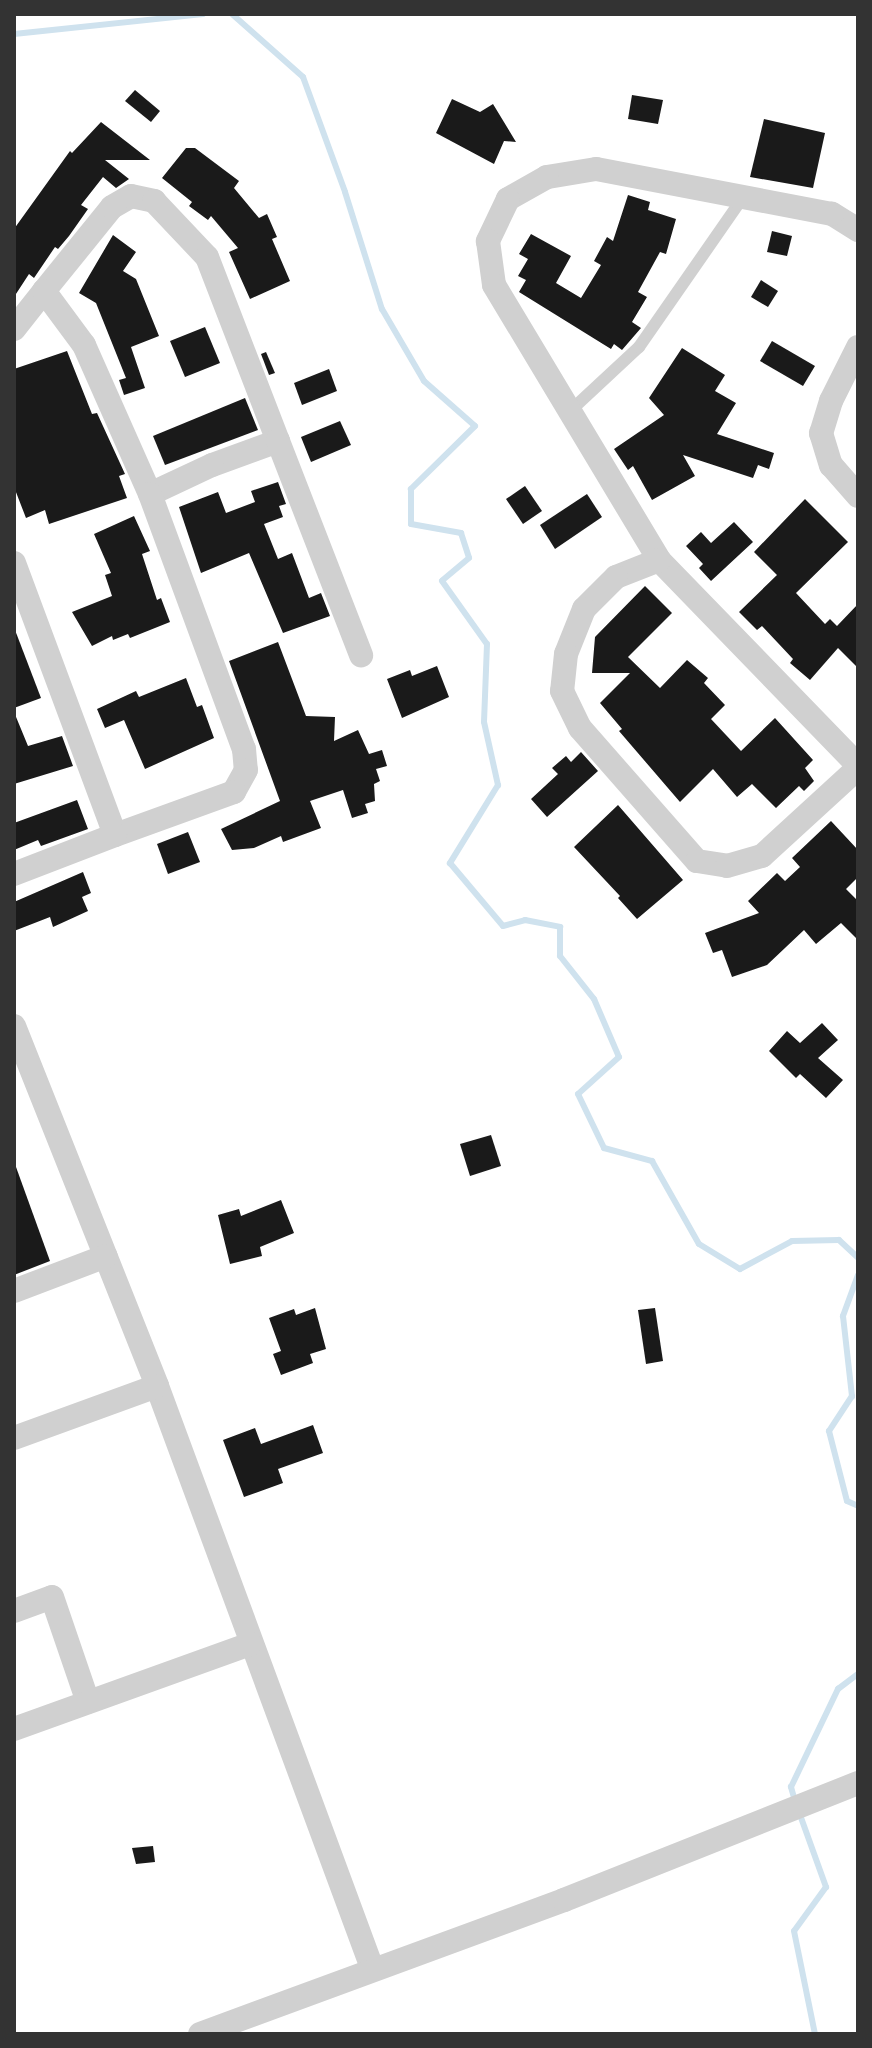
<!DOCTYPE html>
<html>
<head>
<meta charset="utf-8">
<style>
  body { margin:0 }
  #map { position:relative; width:872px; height:2048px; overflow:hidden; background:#fff; font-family:Cabin,sans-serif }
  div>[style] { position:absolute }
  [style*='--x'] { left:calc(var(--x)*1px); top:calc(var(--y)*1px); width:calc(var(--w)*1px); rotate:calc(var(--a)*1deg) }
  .stream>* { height:6px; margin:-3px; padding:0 3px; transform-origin:3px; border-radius:3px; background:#cfe2ee }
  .building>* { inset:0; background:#1a1a1a }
  .lane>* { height:12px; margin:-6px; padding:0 6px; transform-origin:6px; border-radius:6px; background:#d0d0d0 }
  .street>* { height:24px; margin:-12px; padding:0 12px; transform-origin:12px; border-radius:12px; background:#d0d0d0 }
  span { translate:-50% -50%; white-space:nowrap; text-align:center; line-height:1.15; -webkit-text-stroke:8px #fff; paint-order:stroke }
  .frame { position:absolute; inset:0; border:16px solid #333; pointer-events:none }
</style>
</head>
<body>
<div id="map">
  <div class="stream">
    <div style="--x:232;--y:14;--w:95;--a:41.6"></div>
    <div style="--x:303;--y:77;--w:122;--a:69.9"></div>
    <div style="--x:345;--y:192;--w:123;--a:72.5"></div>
    <div style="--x:382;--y:309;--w:83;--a:59.7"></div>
    <div style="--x:424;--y:381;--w:68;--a:41.4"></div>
    <div style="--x:475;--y:426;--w:90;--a:135.5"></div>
    <div style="--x:411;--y:489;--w:35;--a:90"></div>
    <div style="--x:411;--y:524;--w:51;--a:10.2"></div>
    <div style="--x:461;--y:533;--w:26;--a:72"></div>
    <div style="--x:469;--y:558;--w:35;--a:140"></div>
    <div style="--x:442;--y:581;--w:77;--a:54.5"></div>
    <div style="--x:487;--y:644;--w:78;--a:92.2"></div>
    <div style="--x:484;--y:722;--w:65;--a:77.5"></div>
    <div style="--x:498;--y:785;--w:92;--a:121.6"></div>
    <div style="--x:450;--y:863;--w:82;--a:49.9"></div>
    <div style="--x:503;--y:926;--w:23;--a:-15"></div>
    <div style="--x:525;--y:920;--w:36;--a:11"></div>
    <div style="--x:560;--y:927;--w:29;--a:90"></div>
    <div style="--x:560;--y:956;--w:55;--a:51.7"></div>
    <div style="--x:594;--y:999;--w:63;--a:66.7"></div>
    <div style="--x:619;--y:1057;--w:55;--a:137.9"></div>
    <div style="--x:578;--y:1094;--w:60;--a:64.3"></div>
    <div style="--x:604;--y:1148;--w:50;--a:15.2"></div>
    <div style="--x:652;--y:1161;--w:95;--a:60.5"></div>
    <div style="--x:699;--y:1244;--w:48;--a:31.4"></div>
    <div style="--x:740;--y:1269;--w:59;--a:-28.3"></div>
    <div style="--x:792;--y:1241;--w:47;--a:-1.2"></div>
    <div style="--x:839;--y:1240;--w:26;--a:43"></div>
    <div style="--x:14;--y:34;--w:190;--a:-6"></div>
    <div style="--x:858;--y:1275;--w:44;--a:110.1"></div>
    <div style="--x:843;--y:1316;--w:81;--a:83.6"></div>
    <div style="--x:852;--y:1396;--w:42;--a:123.3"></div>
    <div style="--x:829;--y:1431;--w:72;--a:75.6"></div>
    <div style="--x:847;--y:1501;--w:12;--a:24"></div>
    <div style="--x:795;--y:1801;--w:15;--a:-106"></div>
    <div style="--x:791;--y:1787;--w:109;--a:-64.4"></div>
    <div style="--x:838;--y:1689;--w:25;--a:-37"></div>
    <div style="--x:799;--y:1812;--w:80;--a:70.2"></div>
    <div style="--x:826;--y:1887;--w:54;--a:126"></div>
    <div style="--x:794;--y:1931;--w:105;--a:78.5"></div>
  </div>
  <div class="building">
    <div style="clip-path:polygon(135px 90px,160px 111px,151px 122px,125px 101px)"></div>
    <div style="clip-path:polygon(632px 95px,663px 100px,658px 124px,628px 119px)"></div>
    <div style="clip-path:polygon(452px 99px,480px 112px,493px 104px,516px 142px,504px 141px,494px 164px,436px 133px)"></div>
    <div style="clip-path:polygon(764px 119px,825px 133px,813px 188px,750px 177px)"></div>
    <div style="clip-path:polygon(101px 122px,150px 160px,105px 160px,129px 179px,116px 188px,103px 177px,81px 205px,88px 209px,69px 236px,58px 249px,55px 247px,34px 278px,29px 274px,14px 297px,14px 229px,70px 151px,72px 153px)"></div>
    <div style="clip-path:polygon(186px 148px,195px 148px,239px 181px,234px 188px,259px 218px,267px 214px,277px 237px,272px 239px,290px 281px,250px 299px,229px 252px,238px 248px,211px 216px,208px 220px,189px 206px,192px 202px,162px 178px)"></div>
    <div style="clip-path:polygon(628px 195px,650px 202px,648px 210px,676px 219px,666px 254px,660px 252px,638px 292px,647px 297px,632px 322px,641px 328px,622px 350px,614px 344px,611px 349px,519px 292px,526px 280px,518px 276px,528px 259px,519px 254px,531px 234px,571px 256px,556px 283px,581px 298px,601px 265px,594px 261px,607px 237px,613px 241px)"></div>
    <div style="clip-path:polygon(772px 231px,792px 236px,787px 256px,767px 252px)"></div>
    <div style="clip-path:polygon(113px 235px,136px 252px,123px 271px,136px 279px,159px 336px,131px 347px,145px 388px,124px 395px,119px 380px,126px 378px,96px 303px,79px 293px)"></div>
    <div style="clip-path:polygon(761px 280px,778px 291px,768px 307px,751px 297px)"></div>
    <div style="clip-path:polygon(205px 327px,220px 363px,185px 377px,170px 341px)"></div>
    <div style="clip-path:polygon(772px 341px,815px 366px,803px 386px,760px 361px)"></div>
    <div style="clip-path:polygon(682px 348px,725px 375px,715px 391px,736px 403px,717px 434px,774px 453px,769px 469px,758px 465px,753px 478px,683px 455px,695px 476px,652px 500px,633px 466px,628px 470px,614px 449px,664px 415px,649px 398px)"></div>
    <div style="clip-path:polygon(67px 351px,92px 414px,97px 413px,125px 474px,119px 476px,127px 498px,49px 524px,45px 510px,26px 518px,14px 487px,14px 369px)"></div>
    <div style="clip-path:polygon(266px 352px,275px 373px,269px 375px,261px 354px)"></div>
    <div style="clip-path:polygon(329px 369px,337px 391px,302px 405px,294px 383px)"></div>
    <div style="clip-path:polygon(245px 398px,258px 430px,165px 465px,153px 436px)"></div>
    <div style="clip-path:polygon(340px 421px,351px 445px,311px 462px,301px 437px)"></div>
    <div style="clip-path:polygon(278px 482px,286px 504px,279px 506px,283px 517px,264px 524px,278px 559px,292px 553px,309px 598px,321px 593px,330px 616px,283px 633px,249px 553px,201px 573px,179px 507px,218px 492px,226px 513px,255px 502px,251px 491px)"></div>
    <div style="clip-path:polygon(525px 486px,542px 511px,523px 524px,506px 499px)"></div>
    <div style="clip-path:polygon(587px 494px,602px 517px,555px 549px,540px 525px)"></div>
    <div style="clip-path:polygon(805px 499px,848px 542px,796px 593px,825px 624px,830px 619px,837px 626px,858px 604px,858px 668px,838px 648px,810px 680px,790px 663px,793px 659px,762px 626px,757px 630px,739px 612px,777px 575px,754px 552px)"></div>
    <div style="clip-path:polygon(134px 516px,150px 551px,142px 554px,157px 600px,161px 598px,170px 622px,130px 638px,128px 634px,113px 640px,112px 636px,92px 646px,72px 612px,112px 596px,105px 575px,111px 573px,94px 534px)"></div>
    <div style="clip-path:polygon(734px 522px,753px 542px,711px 581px,699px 568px,703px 564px,686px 546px,701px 532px,711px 543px)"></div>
    <div style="clip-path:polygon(645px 586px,672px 613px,628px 657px,660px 688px,687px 660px,708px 678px,704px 683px,725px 705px,711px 719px,741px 751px,775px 718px,813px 760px,805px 768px,814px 781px,804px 791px,799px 786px,776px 808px,752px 784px,737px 797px,713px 769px,680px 802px,619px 731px,622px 729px,600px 703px,630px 673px,592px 673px,595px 637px)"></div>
    <div style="clip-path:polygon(15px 630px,41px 698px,14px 708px,14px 631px)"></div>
    <div style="clip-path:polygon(278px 642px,306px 716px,335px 717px,334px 741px,358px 730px,369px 754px,382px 750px,387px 766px,376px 769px,380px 781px,374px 784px,375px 801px,365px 804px,368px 813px,352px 818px,343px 790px,310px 801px,321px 828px,283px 842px,281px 836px,254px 848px,232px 850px,221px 829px,280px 801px,229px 661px)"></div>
    <div style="clip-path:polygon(437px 666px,449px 697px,402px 718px,387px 679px,410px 670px,412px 676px)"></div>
    <div style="clip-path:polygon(186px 678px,197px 707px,202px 705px,214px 738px,145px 769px,124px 720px,105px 728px,97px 709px,136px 691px,139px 697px)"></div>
    <div style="clip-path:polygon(14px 712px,28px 746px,62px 736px,73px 766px,14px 784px)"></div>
    <div style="clip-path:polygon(581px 752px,598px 771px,547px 817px,531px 799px,558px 774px,552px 768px,566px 756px,571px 762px)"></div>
    <div style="clip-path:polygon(77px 800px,88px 829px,41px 846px,38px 840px,14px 850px,14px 823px)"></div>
    <div style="clip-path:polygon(618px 805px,683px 880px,637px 919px,618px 898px,620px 896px,574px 847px)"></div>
    <div style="clip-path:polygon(831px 821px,858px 850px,858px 877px,846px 889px,858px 901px,858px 940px,841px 923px,816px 944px,804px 930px,767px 965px,732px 977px,722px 950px,713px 953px,705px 933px,759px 913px,748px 901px,777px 873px,785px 881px,800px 867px,792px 858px)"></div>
    <div style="clip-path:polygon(188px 832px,200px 862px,168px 874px,157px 844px)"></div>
    <div style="clip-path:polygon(83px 872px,91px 893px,82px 897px,88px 911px,53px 927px,50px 917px,14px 931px,14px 902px)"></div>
    <div style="clip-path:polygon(822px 1023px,838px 1040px,818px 1058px,843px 1080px,826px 1098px,800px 1074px,796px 1078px,769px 1051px,787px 1031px,800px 1043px)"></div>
    <div style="clip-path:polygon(491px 1135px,501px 1166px,470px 1176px,460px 1144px)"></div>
    <div style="clip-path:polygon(16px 1167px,50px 1261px,14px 1275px,14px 1168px)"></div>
    <div style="clip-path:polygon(281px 1200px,294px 1233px,260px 1247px,262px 1256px,230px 1264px,218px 1215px,239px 1209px,241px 1216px)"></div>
    <div style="clip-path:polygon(315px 1308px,326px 1349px,310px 1354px,313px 1363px,281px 1375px,273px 1354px,281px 1351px,269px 1318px,294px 1309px,296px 1315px)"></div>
    <div style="clip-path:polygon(655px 1308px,663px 1361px,646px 1364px,638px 1310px)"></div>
    <div style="clip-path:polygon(313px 1425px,323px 1453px,278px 1469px,283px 1483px,244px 1497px,223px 1440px,255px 1428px,261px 1444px)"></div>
    <div style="clip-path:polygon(153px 1846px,155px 1862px,136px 1864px,132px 1848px)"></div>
  </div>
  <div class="lane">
    <div style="--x:568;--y:413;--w:97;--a:-42.9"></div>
    <div style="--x:639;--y:347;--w:184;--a:-55.2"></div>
  </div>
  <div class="street">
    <div style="--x:858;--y:230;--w:31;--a:-148"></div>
    <div style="--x:832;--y:214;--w:240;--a:-169.2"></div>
    <div style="--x:596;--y:169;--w:50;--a:170.7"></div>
    <div style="--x:547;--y:177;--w:45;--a:150.6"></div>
    <div style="--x:508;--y:199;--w:47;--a:115.5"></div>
    <div style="--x:488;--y:241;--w:44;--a:82.2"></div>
    <div style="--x:494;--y:285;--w:321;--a:59"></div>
    <div style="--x:659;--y:560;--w:286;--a:45.9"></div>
    <div style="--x:44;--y:291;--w:108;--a:-51"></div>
    <div style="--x:112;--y:207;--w:22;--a:-30"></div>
    <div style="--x:131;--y:196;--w:24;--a:12"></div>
    <div style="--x:154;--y:201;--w:77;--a:46.6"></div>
    <div style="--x:207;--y:257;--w:197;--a:68.9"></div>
    <div style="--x:278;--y:441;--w:70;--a:160"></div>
    <div style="--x:212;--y:465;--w:68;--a:154.9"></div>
    <div style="--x:14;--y:329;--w:48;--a:-51.7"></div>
    <div style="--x:44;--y:291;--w:67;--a:53.5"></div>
    <div style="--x:84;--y:345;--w:163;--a:66.1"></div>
    <div style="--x:150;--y:494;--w:272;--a:69.8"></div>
    <div style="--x:244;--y:749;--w:21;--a:85"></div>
    <div style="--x:246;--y:770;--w:25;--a:119"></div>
    <div style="--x:234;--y:792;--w:127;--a:160.1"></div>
    <div style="--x:858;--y:347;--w:60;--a:116.6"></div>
    <div style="--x:831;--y:401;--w:34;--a:107"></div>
    <div style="--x:821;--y:433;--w:34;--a:73"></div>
    <div style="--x:831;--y:465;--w:41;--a:48.9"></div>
    <div style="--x:278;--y:441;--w:230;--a:68.8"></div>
    <div style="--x:659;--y:560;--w:46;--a:158.4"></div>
    <div style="--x:616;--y:577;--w:45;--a:135"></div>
    <div style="--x:584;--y:609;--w:48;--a:111.8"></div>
    <div style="--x:566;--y:654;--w:37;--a:96"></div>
    <div style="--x:562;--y:691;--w:41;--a:64.1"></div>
    <div style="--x:580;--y:728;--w:177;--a:48.7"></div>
    <div style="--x:697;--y:861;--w:30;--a:9"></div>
    <div style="--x:727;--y:866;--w:36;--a:-16"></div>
    <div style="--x:762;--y:856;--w:130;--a:-42.5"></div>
    <div style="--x:14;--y:563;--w:290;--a:69.6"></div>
    <div style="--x:115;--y:835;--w:108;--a:158.9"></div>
    <div style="--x:14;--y:1026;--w:387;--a:68.3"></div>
    <div style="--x:157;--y:1386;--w:620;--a:69.72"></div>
    <div style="--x:14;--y:1291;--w:98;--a:-20.8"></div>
    <div style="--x:14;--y:1438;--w:152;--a:-20"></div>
    <div style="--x:14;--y:1611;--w:40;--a:-20.2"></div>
    <div style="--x:52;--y:1597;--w:111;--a:71.1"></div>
    <div style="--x:14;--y:1729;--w:251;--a:-19.8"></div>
    <div style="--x:200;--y:2034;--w:388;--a:-20.2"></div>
    <div style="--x:564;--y:1900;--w:316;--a:-21.7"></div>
  </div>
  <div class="frame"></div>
</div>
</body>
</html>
